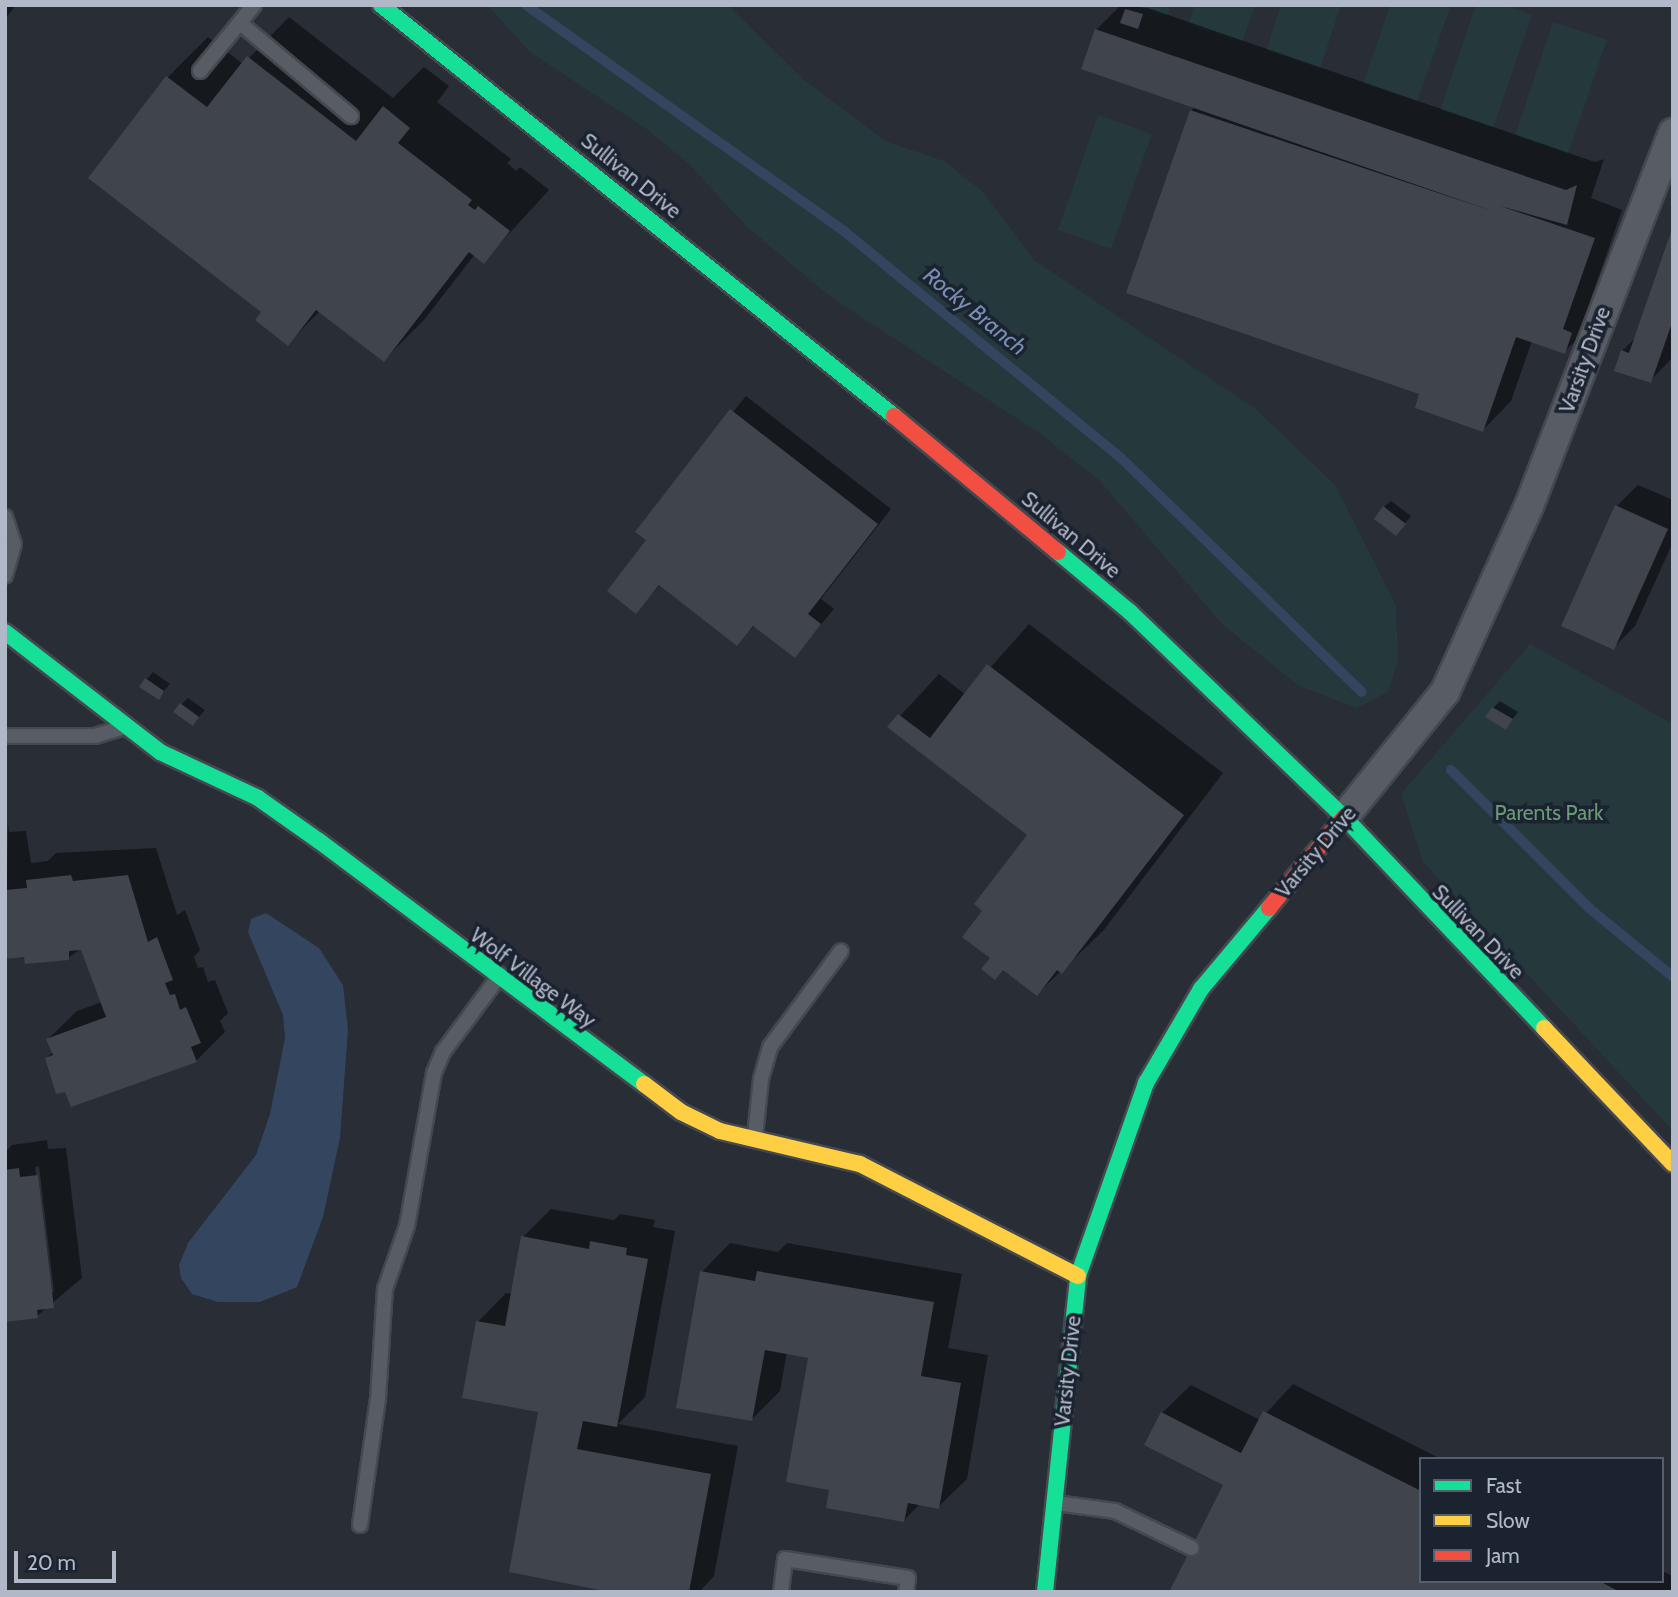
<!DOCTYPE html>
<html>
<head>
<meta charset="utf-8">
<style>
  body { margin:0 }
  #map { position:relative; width:1678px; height:1597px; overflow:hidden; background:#282d36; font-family:Cabin,sans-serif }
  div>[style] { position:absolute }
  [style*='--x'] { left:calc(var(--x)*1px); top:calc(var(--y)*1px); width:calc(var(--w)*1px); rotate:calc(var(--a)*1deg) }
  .green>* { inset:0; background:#25383c }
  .water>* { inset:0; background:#344560 }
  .shadow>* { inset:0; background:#0007 }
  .stream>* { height:10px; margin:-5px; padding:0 5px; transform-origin:5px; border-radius:5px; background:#344560 }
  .building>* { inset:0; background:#40444c }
  .roads { filter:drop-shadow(2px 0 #44484f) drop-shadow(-2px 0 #44484f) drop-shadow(0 2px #44484f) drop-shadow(0 -2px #44484f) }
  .lane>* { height:14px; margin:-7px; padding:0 7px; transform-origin:7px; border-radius:7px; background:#585c64 }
  .street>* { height:28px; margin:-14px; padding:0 14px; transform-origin:14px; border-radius:14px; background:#585c64 }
  .fast>* { height:16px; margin:-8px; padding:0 8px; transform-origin:8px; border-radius:8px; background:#16e098 }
  .slow>* { height:16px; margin:-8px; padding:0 8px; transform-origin:8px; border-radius:8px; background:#ffcf43 }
  .jam>* { height:16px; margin:-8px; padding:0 8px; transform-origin:8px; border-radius:8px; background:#f24e42 }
  span { translate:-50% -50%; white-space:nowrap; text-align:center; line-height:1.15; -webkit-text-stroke:7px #1b2331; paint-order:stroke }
  .street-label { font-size:21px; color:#b1b9c8 }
  .park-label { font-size:21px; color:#679a75 }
  .water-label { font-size:23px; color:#788eb1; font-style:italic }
  .frame { position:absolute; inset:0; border:7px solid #b1b9c8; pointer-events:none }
  .legend { position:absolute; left:1419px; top:1457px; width:245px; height:126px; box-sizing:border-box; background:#1b2331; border:2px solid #575f6d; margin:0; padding:9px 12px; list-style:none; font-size:21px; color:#b1b9c8 }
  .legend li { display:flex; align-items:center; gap:14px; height:35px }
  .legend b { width:35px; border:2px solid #575f6d }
  .scale { position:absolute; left:14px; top:1551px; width:102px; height:32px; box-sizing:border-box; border:4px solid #b1b9c8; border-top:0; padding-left:9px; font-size:21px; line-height:24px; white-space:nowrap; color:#b1b9c8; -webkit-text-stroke:5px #1b2331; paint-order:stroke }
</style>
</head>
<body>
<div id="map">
  <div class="green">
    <div style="clip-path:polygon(487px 5px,728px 5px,804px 80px,885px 141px,944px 161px,981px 190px,1034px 260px,1257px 410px,1335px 485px,1396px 605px,1398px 661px,1388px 692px,1357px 708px,1299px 686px,1223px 625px,1100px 481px,1042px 435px,832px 298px,746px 226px,688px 163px,645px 128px,530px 52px)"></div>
    <div style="clip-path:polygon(1130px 5px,1171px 5px,1167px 18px)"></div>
    <div style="clip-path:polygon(1194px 5px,1255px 5px,1242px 43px,1188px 25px)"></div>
    <div style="clip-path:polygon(1281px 5px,1341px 5px,1320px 69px,1266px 51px)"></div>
    <div style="clip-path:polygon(1390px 5px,1451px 5px,1417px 102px,1363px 84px)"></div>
    <div style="clip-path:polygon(1476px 5px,1504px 5px,1532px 15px,1493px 128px,1440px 110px)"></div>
    <div style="clip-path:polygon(1553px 22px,1607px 40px,1568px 154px,1515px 136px)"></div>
    <div style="clip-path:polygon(1098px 115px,1152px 134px,1111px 249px,1058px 230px)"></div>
    <div style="clip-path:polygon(1530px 644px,1673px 724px,1673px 1131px,1423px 862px,1401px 794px)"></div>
  </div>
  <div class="water">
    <div style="clip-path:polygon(266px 913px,319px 948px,343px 985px,348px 1030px,340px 1138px,323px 1217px,297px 1287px,260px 1302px,218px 1302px,192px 1294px,181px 1278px,179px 1265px,188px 1243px,256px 1155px,270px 1114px,285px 1038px,283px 1015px,248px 932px,251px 919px)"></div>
  </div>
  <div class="shadow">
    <div style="clip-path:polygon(5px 5px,16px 5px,5px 19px)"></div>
    <div style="clip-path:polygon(1121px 5px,1148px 8px,1595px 162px,1604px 159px,1591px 198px,1622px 210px,1590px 301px,1599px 304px,1593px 324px,1564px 352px,1532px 341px,1511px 401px,1483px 430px,1422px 393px,1191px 111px,1195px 107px,1096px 30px)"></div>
    <div style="clip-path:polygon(289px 17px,393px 98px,424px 67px,449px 86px,437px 102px,511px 159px,507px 163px,516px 171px,520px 167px,549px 190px,484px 261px,475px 254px,424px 320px,384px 360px,320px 311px,288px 343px,263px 312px,90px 177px,168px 77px,208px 37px,243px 64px)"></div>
    <div style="clip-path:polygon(1673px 233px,1673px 357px,1650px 381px,1622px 351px,1637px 336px)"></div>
    <div style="clip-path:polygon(746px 396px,891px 509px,821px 599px,834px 609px,794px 656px,755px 625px,737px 644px,661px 584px,636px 612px,648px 540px,637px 531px)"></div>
    <div style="clip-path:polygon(1638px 485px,1673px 500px,1673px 542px,1635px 626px,1613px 648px,1617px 506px)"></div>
    <div style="clip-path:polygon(1391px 501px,1411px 516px,1402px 527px,1384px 507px)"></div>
    <div style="clip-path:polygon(1029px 624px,1223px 773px,1103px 931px,1037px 994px,992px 958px,984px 910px,1030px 835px,890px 727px,939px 674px,966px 695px)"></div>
    <div style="clip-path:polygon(153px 672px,170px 684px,158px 698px,141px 686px)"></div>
    <div style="clip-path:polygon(188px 698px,205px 710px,193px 724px,181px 705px)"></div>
    <div style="clip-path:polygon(1500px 701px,1518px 712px,1506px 728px,1493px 708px)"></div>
    <div style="clip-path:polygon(8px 824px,9px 832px,26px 831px,31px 863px,48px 861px,56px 853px,156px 848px,177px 915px,185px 910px,200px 950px,194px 957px,198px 968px,203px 967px,208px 982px,215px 980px,228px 1013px,220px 1021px,225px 1032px,196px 1061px,66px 1089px,47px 1058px,53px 1052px,48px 1039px,77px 1011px,102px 1002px,82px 948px,68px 958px,25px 955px,5px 959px)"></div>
    <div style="clip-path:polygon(evenodd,47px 1140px,48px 1149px,66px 1148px,82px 1278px,37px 1316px,5px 1320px,5px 1152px,12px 1145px,47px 1140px,39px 1166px,54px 1292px,50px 1292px,35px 1167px,39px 1166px)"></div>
    <div style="clip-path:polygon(551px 1209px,614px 1220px,620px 1214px,655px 1220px,653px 1227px,675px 1231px,645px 1397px,618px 1424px,738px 1446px,714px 1576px,699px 1592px,619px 1592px,540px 1410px,478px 1322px,506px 1293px,512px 1294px,523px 1237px)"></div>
    <div style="clip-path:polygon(730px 1243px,778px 1252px,787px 1243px,962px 1274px,948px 1348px,988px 1355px,967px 1479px,938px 1507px,920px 1504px,904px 1520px,831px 1488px,810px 1356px,787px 1352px,780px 1391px,752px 1419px,702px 1272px)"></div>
    <div style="clip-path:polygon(1293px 1384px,1441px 1459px,1421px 1459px,1421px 1581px,1662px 1581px,1662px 1571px,1673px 1576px,1673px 1592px,1171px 1592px,1226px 1484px,1162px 1413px,1191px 1385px,1260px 1420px)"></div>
  </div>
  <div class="stream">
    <div style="--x:526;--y:5;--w:392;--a:35.4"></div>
    <div style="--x:845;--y:232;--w:355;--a:39.3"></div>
    <div style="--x:1120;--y:457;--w:337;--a:44.2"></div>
    <div style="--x:1451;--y:770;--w:195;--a:45"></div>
    <div style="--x:1589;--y:908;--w:109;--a:39.4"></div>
  </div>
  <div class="building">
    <div style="clip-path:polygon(1125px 9px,1143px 14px,1138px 29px,1120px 23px)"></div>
    <div style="clip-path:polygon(1095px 29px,1566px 190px,1577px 185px,1567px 225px,1500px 206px,1595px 238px,1563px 329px,1572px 333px,1565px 354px,1516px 337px,1483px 432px,1415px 408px,1419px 394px,1126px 293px,1190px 110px,1498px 213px,1081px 69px)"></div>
    <div style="clip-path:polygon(247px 56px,356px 141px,383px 106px,410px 128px,398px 143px,472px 200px,468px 205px,475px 210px,478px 206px,510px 231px,484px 264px,469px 252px,384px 362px,316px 310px,288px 346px,255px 320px,261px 312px,88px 178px,166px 76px,207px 107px)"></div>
    <div style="clip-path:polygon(1672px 229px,1673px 320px,1651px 383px,1614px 371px,1621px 350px,1629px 353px)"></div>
    <div style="clip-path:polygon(730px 409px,878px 524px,808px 614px,821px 624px,795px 658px,753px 626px,737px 646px,659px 585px,636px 614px,607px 591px,646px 540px,635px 532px)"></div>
    <div style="clip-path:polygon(1615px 505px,1668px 529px,1614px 650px,1561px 626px)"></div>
    <div style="clip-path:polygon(1383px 506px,1406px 524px,1396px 536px,1374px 519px)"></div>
    <div style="clip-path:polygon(987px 664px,1184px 815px,1062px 974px,1057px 970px,1037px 996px,1003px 970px,995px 980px,981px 969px,990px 958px,962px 937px,982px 911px,974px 904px,1027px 835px,887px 727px,898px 714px,930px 738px)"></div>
    <div style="clip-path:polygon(145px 678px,164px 691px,159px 700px,139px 687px)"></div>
    <div style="clip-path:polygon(180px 703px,199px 717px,193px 726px,173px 712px)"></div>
    <div style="clip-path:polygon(1492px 707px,1513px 719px,1506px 730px,1485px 717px)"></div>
    <div style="clip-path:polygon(71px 875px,73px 881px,128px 875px,148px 942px,157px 937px,173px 980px,165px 983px,170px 995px,175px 994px,180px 1010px,186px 1007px,201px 1043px,191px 1047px,197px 1062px,71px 1107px,65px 1092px,56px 1094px,45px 1058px,53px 1055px,46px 1039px,106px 1017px,81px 950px,69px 951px,69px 960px,25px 964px,24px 957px,5px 959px,5px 890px,27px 888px,26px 880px)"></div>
    <div style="clip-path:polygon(19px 1168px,20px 1177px,38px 1175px,54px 1308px,37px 1310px,38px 1318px,5px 1322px,5px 1170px)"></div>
    <div style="clip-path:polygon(521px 1236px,589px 1249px,590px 1241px,627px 1248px,626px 1255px,648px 1259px,617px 1427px,583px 1421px,577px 1449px,711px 1474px,689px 1592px,610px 1592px,509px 1572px,538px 1412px,462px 1398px,476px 1321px,505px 1326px)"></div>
    <div style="clip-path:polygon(700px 1271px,755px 1281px,757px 1271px,934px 1302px,921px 1376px,961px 1383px,939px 1509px,908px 1503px,904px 1522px,826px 1508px,829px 1490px,786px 1482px,808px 1358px,765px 1350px,752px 1421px,676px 1408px)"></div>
    <div style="clip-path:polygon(1263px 1411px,1421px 1491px,1421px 1581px,1599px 1581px,1620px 1592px,1169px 1592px,1223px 1485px,1144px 1445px,1161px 1412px,1241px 1453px)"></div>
  </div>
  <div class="roads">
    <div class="lane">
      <div style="--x:240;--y:23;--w:145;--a:40"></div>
      <div style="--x:200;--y:71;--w:85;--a:-50.7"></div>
      <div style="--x:5;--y:517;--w:28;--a:72"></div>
      <div style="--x:14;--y:544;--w:33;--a:106"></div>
      <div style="--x:5;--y:736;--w:90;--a:0"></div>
      <div style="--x:95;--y:736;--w:28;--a:-17"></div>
      <div style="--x:755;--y:1136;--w:57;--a:-84"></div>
      <div style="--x:761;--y:1079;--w:33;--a:-74"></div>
      <div style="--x:770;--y:1047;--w:119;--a:-53.5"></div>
      <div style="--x:1056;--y:1503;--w:60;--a:7.7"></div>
      <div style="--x:1115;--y:1511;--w:85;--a:25.7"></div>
      <div style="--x:360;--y:1525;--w:127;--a:-81.9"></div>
      <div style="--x:378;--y:1399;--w:110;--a:-86.4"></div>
      <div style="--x:385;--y:1289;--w:67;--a:-70.8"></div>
      <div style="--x:407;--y:1226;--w:155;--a:-80"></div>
      <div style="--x:434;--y:1073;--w:23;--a:-67"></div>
      <div style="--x:443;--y:1052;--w:92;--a:-53.4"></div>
      <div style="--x:781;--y:1592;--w:33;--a:-83"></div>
      <div style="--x:785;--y:1559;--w:124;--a:8.8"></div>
      <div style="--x:908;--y:1578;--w:14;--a:98"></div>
    </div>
    <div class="street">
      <div style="--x:1344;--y:817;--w:161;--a:-51.1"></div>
      <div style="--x:1445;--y:692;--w:204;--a:-65.7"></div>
      <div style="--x:1529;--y:506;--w:400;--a:-68.9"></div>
    </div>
    <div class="fast">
      <div style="--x:381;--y:5;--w:657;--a:38.7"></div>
      <div style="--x:1058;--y:552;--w:94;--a:39.8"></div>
      <div style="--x:1130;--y:612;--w:296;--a:43.8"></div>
      <div style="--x:1344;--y:817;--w:291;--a:46.5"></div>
      <div style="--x:5;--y:632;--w:196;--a:37.7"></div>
      <div style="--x:160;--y:752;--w:108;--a:25.1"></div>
      <div style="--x:258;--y:798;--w:75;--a:35.2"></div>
      <div style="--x:319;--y:841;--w:406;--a:36.8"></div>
      <div style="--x:1045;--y:1592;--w:318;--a:-84"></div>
      <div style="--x:1078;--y:1276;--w:205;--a:-70.6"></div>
      <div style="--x:1146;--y:1083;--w:109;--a:-59.7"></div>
      <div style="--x:1201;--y:989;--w:106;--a:-50"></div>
    </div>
    <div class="slow">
      <div style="--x:1544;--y:1028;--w:187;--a:46.5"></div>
      <div style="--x:644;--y:1084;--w:46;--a:37.1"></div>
      <div style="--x:681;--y:1112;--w:43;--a:26"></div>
      <div style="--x:720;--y:1131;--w:144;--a:13.3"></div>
      <div style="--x:860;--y:1164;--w:245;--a:27.2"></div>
    </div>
    <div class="jam">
      <div style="--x:894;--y:416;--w:213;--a:39.7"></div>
      <div style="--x:1269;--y:908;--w:118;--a:-50.5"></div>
    </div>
  </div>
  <div class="street-label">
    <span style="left:631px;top:176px;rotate:39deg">Sullivan Drive</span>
    <span style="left:1585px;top:360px;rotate:-70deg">Varsity Drive</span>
    <span style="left:1071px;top:535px;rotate:40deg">Sullivan Drive</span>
    <span style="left:1316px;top:852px;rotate:-50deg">Varsity Drive</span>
    <span style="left:1478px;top:932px;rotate:46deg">Sullivan Drive</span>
    <span style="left:533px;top:978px;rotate:37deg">Wolf Village Way</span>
    <span style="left:1068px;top:1371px;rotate:-84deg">Varsity Drive</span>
  </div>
  <div class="park-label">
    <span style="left:1549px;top:813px">Parents Park</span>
  </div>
  <div class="water-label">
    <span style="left:975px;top:311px;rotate:39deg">Rocky Branch</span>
  </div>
  <div class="frame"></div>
  <ul class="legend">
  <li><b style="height:9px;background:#16e098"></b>Fast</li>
  <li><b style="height:9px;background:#ffcf43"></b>Slow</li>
  <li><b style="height:9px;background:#f24e42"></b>Jam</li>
  </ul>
  <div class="scale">20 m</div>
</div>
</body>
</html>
